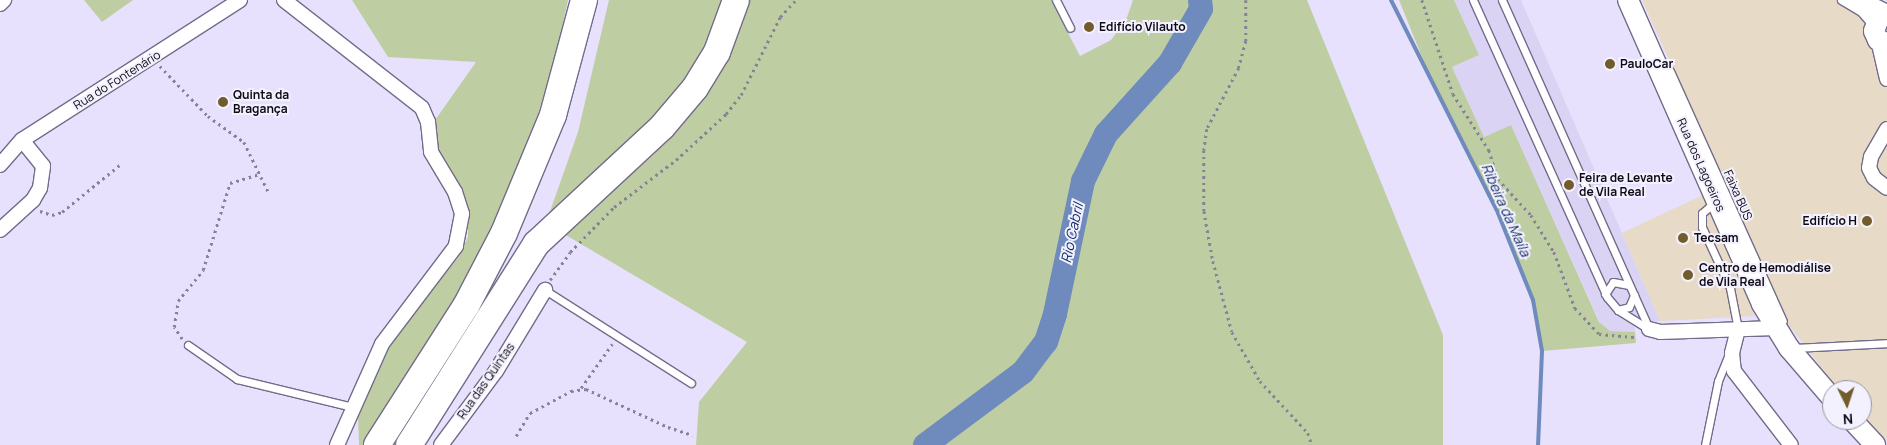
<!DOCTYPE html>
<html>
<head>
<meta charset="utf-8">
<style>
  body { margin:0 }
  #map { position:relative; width:1887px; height:445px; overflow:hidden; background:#e7e1fd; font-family:Manrope,sans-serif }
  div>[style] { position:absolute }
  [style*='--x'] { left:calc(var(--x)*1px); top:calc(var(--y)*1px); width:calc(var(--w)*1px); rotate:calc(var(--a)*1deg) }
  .built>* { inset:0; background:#dbd3f4 }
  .medical>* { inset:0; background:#e7dac6 }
  .green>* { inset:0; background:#becea2 }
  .stream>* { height:4px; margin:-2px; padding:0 2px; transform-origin:2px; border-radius:2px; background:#6f8abc }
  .river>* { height:24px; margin:-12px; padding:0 12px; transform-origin:12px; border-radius:12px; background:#6f8abc }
  .path>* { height:2.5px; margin-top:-1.25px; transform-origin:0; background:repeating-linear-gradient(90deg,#878297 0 2.5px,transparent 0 6.5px) }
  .roads { filter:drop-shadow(1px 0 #736b8a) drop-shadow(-1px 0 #736b8a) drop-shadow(0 1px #736b8a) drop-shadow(0 -1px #736b8a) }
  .lane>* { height:7px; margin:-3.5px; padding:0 3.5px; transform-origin:3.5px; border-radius:3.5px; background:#fff }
  .street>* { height:14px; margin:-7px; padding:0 7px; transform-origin:7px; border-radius:7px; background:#fff }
  .secondary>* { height:20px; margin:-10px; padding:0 10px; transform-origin:10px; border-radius:10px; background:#fff }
  .highway>* { height:26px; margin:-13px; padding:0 13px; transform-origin:13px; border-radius:13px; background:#fff }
  .dots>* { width:14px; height:14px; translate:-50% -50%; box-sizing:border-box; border:2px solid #f4f1ff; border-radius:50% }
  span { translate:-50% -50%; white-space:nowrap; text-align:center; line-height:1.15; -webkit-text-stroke:4px #f4f1ff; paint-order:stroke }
  .poi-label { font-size:12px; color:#0d0a15; font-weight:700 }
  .left { translate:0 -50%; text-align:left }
  .right { translate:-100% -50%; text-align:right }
  .street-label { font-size:12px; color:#0d0a15 }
  .water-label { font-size:14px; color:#0f2c68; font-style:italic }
  .north { position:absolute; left:1822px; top:380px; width:50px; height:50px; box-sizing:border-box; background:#f4f1ff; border:1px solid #9895a1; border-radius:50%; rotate:176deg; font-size:14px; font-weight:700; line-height:20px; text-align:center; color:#0d0a15 }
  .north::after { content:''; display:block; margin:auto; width:18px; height:22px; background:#725c2c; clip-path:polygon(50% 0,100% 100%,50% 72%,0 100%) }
</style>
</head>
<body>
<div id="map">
  <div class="built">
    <div style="clip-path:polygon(1454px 0,1521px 0,1660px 321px,1634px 323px,1635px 332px,1610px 331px,1601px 325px,1511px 125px,1484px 137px,1452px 67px,1479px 55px)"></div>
  </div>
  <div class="medical">
    <div style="clip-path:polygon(1642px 0,1836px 0,1865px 19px,1887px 79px,1887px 441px,1862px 415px,1862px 390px,1839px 390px,1788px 324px)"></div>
    <div style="clip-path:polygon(1703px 195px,1755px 316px,1660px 321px,1622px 233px)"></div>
  </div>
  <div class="green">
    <div style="clip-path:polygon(84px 0,133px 0,102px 22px)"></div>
    <div style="clip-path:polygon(352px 0,568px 0,556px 57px,528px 146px,477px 264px,366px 445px,359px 445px,358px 416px,381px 358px,414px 309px,458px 258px,468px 237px,468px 208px,435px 152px,433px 123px,476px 62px,388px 57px)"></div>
    <div style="clip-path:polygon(609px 0,723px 0,695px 72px,656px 124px,547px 220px,578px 132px)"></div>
    <div style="clip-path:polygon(748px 0,1051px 0,1080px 56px,1111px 40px,1126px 20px,1133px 0,1307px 0,1443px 335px,1443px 445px,696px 445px,699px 402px,747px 342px,564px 234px,652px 156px,696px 108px,724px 60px)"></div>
    <div style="clip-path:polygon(1399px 0,1454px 0,1479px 55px,1452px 67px,1484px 137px,1511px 125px,1599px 322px,1610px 331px,1635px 332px,1636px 343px,1542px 351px,1533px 300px,1514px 248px,1438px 97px)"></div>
  </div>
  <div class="stream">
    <div style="--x:1391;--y:0;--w:238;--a:63.3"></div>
    <div style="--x:1498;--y:213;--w:94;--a:68.1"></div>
    <div style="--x:1533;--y:300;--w:52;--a:80"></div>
    <div style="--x:1542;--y:351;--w:94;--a:92.4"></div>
  </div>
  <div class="river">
    <div style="--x:925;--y:445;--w:122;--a:-36.7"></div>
    <div style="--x:1023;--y:372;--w:38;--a:-53"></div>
    <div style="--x:1046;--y:342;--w:29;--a:-72"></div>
    <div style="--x:1055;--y:314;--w:136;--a:-78.1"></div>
    <div style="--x:1083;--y:181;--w:52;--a:-63.9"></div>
    <div style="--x:1106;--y:134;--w:96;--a:-48"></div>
    <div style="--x:1170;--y:63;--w:62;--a:-60.1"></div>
    <div style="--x:1201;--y:9;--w:9;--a:-96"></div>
  </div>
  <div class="path">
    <div style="--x:1246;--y:0;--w:41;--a:90"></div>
    <div style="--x:1246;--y:41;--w:28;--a:105"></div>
    <div style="--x:1239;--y:68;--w:69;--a:117.7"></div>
    <div style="--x:1207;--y:129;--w:21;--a:98"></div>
    <div style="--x:1204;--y:150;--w:61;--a:90"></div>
    <div style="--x:1204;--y:211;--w:51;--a:79.8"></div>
    <div style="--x:1213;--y:261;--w:73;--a:75"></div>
    <div style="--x:1232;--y:332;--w:56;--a:60.3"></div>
    <div style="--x:1260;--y:381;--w:71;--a:47.3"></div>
    <div style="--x:1308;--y:433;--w:13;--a:72"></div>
    <div style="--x:1422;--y:0;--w:99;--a:71.7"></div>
    <div style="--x:1453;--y:94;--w:67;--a:57.3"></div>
    <div style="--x:1489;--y:150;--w:30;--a:73"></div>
    <div style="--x:1498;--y:179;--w:49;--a:47.5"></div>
    <div style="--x:1531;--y:215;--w:44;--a:58.1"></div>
    <div style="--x:1554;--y:252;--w:60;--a:69.4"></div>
    <div style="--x:1575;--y:308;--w:35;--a:47"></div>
    <div style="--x:1599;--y:334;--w:35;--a:5"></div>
    <div style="--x:160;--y:66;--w:69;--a:46.2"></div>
    <div style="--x:208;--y:116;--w:44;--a:35.8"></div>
    <div style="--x:244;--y:142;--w:57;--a:63.9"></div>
    <div style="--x:40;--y:211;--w:13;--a:18"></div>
    <div style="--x:52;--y:215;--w:10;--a:-17"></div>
    <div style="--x:62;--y:212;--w:77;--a:-39.2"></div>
    <div style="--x:550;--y:280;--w:34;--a:-54"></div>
    <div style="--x:570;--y:252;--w:63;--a:-45.6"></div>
    <div style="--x:614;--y:207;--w:78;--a:-37.2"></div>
    <div style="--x:676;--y:160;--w:68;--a:-42.6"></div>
    <div style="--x:726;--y:114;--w:24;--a:-52"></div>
    <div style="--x:741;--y:95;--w:87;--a:-63.4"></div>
    <div style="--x:780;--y:17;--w:23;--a:-47"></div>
    <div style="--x:182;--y:339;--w:14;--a:-124"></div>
    <div style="--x:174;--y:327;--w:26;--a:-81"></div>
    <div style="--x:178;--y:301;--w:40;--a:-51"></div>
    <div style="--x:203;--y:270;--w:91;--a:-72.8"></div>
    <div style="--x:230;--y:183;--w:31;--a:-17"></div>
    <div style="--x:581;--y:388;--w:54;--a:-54.8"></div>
    <div style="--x:516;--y:436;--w:27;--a:-59"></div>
    <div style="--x:530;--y:413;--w:47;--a:-28.2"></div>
    <div style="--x:571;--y:391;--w:15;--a:-8"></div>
    <div style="--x:586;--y:389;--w:90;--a:24.9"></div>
    <div style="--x:668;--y:427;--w:26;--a:18"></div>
  </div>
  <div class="roads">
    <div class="lane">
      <div style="--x:1056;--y:0;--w:31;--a:63"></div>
      <div style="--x:1473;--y:0;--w:326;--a:65.7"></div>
      <div style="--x:1607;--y:297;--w:17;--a:50"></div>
      <div style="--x:1618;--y:310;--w:36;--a:32"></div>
      <div style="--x:1502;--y:0;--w:360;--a:65.9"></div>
      <div style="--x:1841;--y:0;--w:23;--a:31"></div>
      <div style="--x:1861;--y:12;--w:18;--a:49"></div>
      <div style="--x:1670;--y:71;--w:274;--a:65.7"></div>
      <div style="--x:1716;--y:201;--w:18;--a:139"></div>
      <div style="--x:1702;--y:213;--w:14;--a:90"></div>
      <div style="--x:1702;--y:227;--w:67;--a:65.3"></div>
      <div style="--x:1730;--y:288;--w:42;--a:79"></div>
      <div style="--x:545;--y:290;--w:173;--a:32.5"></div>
      <div style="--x:1605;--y:294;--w:14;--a:-56"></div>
      <div style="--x:1613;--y:282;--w:16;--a:11"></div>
      <div style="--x:1618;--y:310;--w:11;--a:-15"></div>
      <div style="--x:1629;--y:307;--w:13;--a:-67"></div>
      <div style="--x:188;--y:345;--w:60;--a:34.8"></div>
      <div style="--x:237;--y:379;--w:119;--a:13.6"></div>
      <div style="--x:1793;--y:348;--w:94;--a:-3"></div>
      <div style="--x:1705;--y:445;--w:65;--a:-78.5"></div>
      <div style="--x:1718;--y:381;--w:31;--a:-68"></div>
    </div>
    <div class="street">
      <div style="--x:284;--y:0;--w:175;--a:38"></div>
      <div style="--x:422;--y:108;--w:15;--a:67"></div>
      <div style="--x:428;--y:122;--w:30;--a:84"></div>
      <div style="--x:431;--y:152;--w:47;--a:59"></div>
      <div style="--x:455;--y:192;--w:23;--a:72"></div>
      <div style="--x:462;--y:214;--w:33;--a:101"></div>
      <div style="--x:456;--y:246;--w:123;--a:127.1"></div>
      <div style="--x:382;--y:344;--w:111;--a:114"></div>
      <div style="--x:0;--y:4;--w:6;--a:-45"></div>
      <div style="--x:1878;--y:40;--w:40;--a:77"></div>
      <div style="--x:1887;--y:129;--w:32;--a:120"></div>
      <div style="--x:1871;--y:157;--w:11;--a:100"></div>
      <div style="--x:1869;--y:168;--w:11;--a:63"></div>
      <div style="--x:1874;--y:178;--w:16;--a:38"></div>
      <div style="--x:0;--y:165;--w:33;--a:-49"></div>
      <div style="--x:22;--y:140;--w:259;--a:-32.7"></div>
      <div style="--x:0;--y:230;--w:45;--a:-42.3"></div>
      <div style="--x:33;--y:200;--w:14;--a:-60"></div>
      <div style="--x:40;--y:188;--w:22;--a:-82"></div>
      <div style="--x:43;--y:166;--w:33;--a:-129"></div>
      <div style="--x:1649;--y:329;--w:11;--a:15"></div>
      <div style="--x:1660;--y:332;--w:116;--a:-2"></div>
      <div style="--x:1738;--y:329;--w:25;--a:104"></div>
      <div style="--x:1732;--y:353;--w:18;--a:84"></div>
      <div style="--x:1734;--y:371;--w:93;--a:52.4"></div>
      <div style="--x:441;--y:445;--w:92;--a:-53.4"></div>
      <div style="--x:496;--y:371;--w:95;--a:-58.8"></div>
    </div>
    <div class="secondary">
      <div style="--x:1628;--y:0;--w:332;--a:66.2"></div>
      <div style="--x:1762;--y:304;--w:52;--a:58.5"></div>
      <div style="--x:1789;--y:348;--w:66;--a:49.3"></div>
      <div style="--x:1856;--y:0;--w:34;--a:26"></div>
      <div style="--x:1887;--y:15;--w:9;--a:159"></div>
      <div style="--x:1879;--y:18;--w:14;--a:111"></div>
      <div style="--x:1874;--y:31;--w:10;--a:66"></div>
      <div style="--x:1878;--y:40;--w:9;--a:18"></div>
      <div style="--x:1852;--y:420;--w:34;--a:47"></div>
    </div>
    <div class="highway">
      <div style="--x:377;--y:445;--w:165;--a:-57.4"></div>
      <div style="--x:466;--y:306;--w:82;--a:-62.5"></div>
      <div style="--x:504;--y:233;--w:128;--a:-67.4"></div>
      <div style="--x:553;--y:115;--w:119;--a:-74.9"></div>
      <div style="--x:409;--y:445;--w:238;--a:-57.7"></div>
      <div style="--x:536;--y:244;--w:172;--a:-42.9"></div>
      <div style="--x:662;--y:127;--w:51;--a:-49.8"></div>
      <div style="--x:695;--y:88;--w:42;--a:-58.6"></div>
      <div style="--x:717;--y:52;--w:55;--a:-69.9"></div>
    </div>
  </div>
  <div class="dots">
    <div style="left:1089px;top:27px;background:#725c2c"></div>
    <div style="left:1610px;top:64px;background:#725c2c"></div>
    <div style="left:223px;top:102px;background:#725c2c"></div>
    <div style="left:1569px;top:185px;background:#725c2c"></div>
    <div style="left:1867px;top:221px;background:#725c2c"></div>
    <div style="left:1683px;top:238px;background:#725c2c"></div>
    <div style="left:1688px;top:275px;background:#725c2c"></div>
  </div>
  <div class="poi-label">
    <span class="left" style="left:1099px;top:27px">Edifício Vilauto</span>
    <span class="left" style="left:1620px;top:64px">PauloCar</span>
    <span class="left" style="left:233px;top:102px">Quinta da<br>Bragança</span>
    <span class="left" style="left:1579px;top:185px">Feira de Levante<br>de Vila Real</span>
    <span class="right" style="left:1857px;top:221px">Edifício H</span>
    <span class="left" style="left:1694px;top:238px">Tecsam</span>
    <span class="left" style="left:1699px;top:275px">Centro de Hemodiálise<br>de Vila Real</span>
  </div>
  <div class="street-label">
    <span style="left:117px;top:80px;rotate:-32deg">Rua do Fontenário</span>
    <span style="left:1701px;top:165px;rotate:66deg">Rua dos Lagoeiros</span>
    <span style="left:1738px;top:195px;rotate:66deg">Faixa BUS</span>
    <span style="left:486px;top:381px;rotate:-55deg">Rua das Quintas</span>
  </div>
  <div class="water-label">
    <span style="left:1506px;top:210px;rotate:66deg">Ribeira da Maíla</span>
    <span style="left:1072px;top:233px;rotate:-78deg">Rio Cabril</span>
  </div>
  <div class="north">N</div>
</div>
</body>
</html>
